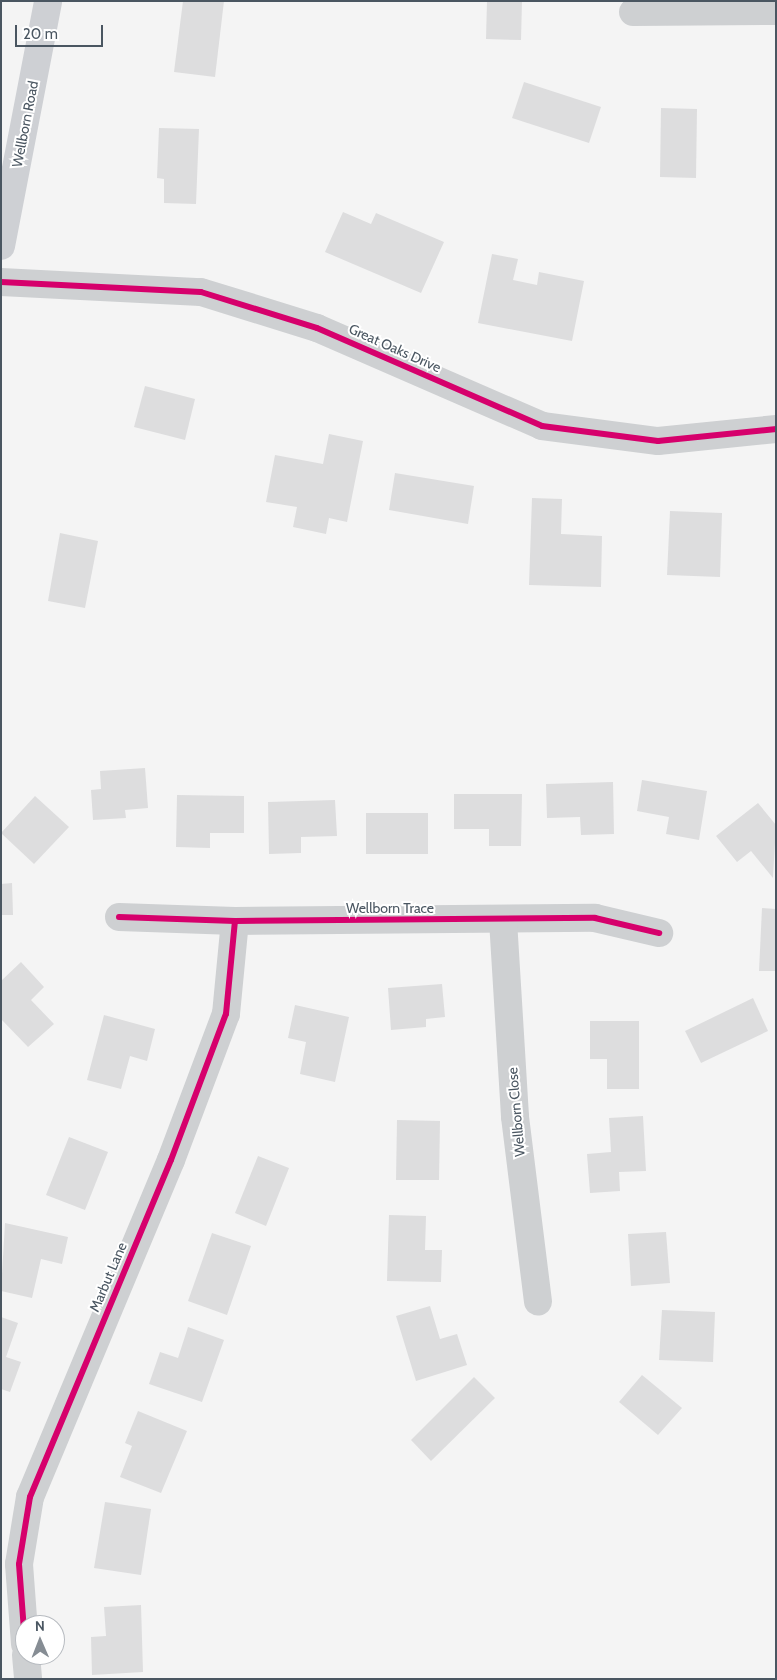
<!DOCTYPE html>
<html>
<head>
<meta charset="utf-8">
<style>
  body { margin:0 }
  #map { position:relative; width:777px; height:1680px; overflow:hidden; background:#f4f4f4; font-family:Cabin,sans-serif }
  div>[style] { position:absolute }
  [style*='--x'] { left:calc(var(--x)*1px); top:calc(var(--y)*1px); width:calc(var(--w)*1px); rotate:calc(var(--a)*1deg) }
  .building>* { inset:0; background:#ddddde }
  .street>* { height:28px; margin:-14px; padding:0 14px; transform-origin:14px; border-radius:14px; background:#ced0d2 }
  .secondary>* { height:28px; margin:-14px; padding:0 14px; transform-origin:14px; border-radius:14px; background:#ced0d4 }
  .cycleway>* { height:6px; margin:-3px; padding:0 3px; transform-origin:3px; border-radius:3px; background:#d6006c }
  span { translate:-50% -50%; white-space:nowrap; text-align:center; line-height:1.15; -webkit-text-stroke:4px #fff; paint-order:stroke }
  .street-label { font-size:14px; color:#4a5661 }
  .frame { position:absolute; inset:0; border:2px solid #4a5661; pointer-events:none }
  .north { position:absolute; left:15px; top:1615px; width:50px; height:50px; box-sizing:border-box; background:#fff; border:1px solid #b7bbc0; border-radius:50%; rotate:359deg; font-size:14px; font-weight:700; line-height:20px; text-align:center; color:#4a5661 }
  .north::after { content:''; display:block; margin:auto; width:18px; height:22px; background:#868d94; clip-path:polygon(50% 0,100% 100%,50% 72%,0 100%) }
  .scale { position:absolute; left:15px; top:25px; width:88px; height:22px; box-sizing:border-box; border:2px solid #4a5661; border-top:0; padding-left:6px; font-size:15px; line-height:18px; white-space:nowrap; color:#4a5661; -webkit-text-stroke:4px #fff; paint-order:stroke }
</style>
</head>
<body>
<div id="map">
  <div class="building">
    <div style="clip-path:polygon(183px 1px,224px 1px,215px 77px,174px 72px)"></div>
    <div style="clip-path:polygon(487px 1px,522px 1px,521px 40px,486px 39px)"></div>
    <div style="clip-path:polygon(524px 82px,601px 107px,589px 143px,512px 118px)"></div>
    <div style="clip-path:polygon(661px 108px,697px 109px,696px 178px,660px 177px)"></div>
    <div style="clip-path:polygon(159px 128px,199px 129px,196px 204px,164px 203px,164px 179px,157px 178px)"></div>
    <div style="clip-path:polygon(343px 212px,371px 224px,376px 213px,444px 242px,421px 293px,325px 252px)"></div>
    <div style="clip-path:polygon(492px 254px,518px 259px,513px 280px,537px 285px,539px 272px,584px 281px,572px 341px,478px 323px)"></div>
    <div style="clip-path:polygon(145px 386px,195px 399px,185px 440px,134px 427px)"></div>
    <div style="clip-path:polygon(329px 434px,363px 441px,347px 522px,329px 518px,326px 534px,293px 527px,297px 507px,266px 502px,275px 455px,323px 464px)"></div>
    <div style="clip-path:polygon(395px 473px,474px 486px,468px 524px,389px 510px)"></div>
    <div style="clip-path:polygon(532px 498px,562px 499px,561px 534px,602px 536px,601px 587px,529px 585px)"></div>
    <div style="clip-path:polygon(670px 511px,722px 513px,720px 577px,667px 575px)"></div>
    <div style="clip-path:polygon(60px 533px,98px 541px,85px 608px,48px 601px)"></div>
    <div style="clip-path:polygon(145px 768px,148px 808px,125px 810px,126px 818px,93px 820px,91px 790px,101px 789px,100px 771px)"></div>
    <div style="clip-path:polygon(642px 780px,707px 791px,699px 840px,666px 834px,669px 817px,637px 811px)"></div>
    <div style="clip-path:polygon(613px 782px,614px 834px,581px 835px,580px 817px,547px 818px,546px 784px)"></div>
    <div style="clip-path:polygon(454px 794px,522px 794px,521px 846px,489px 846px,489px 829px,454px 829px)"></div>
    <div style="clip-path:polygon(177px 795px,244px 796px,244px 833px,210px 833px,210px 848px,176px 847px)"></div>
    <div style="clip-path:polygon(35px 796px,69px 827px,34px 864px,1px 833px)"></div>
    <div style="clip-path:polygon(335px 800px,337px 836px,301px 837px,301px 853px,269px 854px,268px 802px)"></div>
    <div style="clip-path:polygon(758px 803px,776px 825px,773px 878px,751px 851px,737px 862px,716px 836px)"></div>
    <div style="clip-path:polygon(366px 813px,428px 813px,428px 854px,366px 854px)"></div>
    <div style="clip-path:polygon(12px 883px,13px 915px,1px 915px,1px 884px)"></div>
    <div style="clip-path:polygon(762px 908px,776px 909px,776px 971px,759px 971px)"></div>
    <div style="clip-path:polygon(21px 962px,44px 987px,31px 1000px,54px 1024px,28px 1047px,1px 1019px,1px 981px)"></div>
    <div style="clip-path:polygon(442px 984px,445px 1017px,426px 1019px,426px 1027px,391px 1030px,388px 988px)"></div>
    <div style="clip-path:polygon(753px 998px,768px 1031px,701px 1063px,685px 1031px)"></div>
    <div style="clip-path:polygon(295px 1005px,349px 1017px,335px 1082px,300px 1074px,306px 1042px,288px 1038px)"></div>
    <div style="clip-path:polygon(104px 1015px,155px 1029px,147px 1061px,130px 1056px,121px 1089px,87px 1080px)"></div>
    <div style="clip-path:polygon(590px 1021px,639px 1021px,639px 1089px,607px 1089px,607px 1059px,590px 1059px)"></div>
    <div style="clip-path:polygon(643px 1116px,646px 1171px,619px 1172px,620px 1191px,590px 1193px,587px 1154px,611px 1152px,609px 1118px)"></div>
    <div style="clip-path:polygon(397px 1120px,440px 1121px,439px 1180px,396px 1180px)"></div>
    <div style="clip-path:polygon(69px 1137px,108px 1152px,85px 1210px,46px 1195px)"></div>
    <div style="clip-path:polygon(258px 1156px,289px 1168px,266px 1226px,235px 1213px)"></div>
    <div style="clip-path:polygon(389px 1215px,426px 1216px,425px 1250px,442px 1250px,441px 1282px,387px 1281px)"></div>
    <div style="clip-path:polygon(5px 1223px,68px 1237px,62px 1264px,41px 1259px,32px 1298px,1px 1291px)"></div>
    <div style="clip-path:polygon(666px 1232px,670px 1283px,631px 1286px,628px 1234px)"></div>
    <div style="clip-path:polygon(212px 1233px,251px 1246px,227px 1315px,188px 1301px)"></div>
    <div style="clip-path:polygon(430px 1306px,440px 1339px,457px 1334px,467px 1365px,416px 1381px,396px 1316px)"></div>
    <div style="clip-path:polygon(662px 1310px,715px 1312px,713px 1362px,659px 1360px)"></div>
    <div style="clip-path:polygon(1px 1317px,18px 1323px,6px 1357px,21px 1362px,10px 1392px,1px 1389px)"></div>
    <div style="clip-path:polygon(188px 1327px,224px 1340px,202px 1402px,149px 1384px,160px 1352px,178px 1358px)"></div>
    <div style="clip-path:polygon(642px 1375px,682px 1408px,658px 1435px,619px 1402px)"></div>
    <div style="clip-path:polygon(474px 1377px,495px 1398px,431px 1461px,411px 1440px)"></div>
    <div style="clip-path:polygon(138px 1411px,187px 1431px,161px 1493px,120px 1477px,132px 1446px,125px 1443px)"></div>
    <div style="clip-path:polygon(105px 1502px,151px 1509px,141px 1575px,94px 1568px)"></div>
    <div style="clip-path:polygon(141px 1605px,143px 1672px,92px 1675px,91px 1637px,106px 1636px,104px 1607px)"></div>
  </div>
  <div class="street">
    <div style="--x:633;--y:12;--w:143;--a:-0.4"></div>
    <div style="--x:1;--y:282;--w:200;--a:2.9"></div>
    <div style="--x:201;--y:292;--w:121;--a:17.2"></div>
    <div style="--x:317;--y:328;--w:245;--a:23.5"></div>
    <div style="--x:542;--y:426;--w:117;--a:7.4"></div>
    <div style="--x:658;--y:441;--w:119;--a:-5.8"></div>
    <div style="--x:119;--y:917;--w:116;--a:2"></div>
    <div style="--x:235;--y:921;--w:360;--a:-0.5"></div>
    <div style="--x:595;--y:918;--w:66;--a:13.2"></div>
    <div style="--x:503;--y:920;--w:197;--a:86.5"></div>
    <div style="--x:515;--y:1117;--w:186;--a:82.9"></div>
    <div style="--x:25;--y:1644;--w:80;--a:-94.3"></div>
    <div style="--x:19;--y:1564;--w:68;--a:-80.7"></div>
    <div style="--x:30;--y:1497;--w:365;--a:-67.3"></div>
    <div style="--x:171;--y:1160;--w:156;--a:-69.4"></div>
    <div style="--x:226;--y:1014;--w:93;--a:-84.5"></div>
    <div style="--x:26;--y:1655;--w:24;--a:85"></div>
  </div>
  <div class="secondary">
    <div style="--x:1;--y:246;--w:249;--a:-79.1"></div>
  </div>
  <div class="cycleway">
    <div style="--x:1;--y:282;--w:200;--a:2.9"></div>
    <div style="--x:201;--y:292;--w:121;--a:17.2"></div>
    <div style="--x:317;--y:328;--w:245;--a:23.5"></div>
    <div style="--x:542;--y:426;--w:117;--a:7.4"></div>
    <div style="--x:658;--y:441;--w:119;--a:-5.8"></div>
    <div style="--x:119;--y:917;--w:116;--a:2"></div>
    <div style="--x:235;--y:921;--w:360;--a:-0.5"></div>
    <div style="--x:595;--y:918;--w:66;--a:13.2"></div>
    <div style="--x:25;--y:1644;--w:80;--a:-94.3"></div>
    <div style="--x:19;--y:1564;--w:68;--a:-80.7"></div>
    <div style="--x:30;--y:1497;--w:365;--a:-67.3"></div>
    <div style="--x:171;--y:1160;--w:156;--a:-69.4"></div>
    <div style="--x:226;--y:1014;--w:93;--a:-84.5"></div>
  </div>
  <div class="street-label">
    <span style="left:25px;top:124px;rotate:-79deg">Wellborn Road</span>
    <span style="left:395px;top:348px;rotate:24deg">Great Oaks Drive</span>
    <span style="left:390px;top:908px">Wellborn Trace</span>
    <span style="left:516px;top:1112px;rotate:-95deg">Wellborn Close</span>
    <span style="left:108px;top:1277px;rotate:-67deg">Marbut Lane</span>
  </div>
  <div class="frame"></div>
  <div class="north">N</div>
  <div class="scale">20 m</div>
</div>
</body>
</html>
